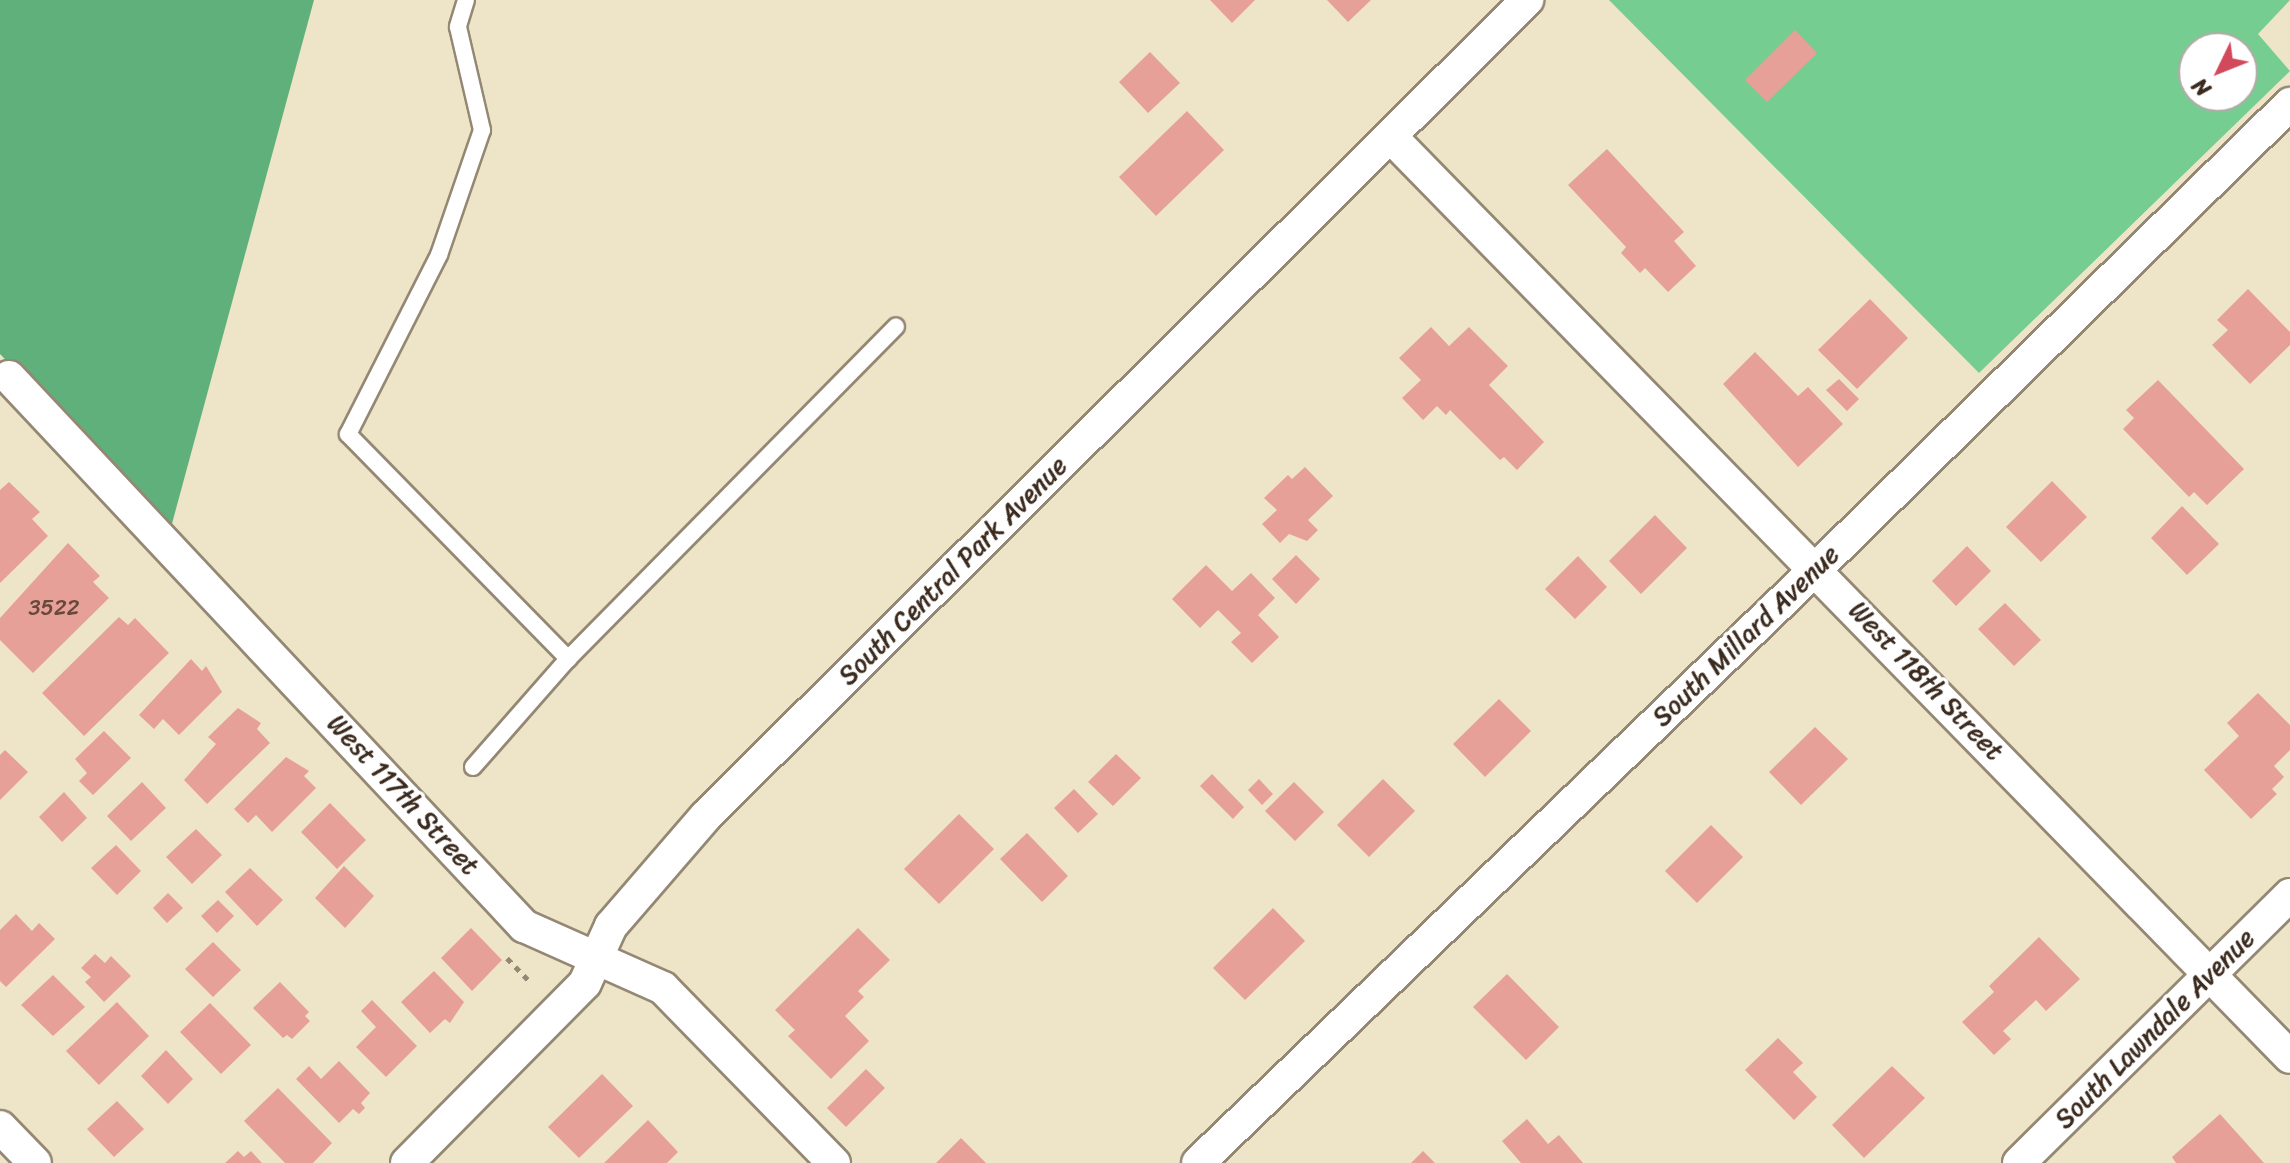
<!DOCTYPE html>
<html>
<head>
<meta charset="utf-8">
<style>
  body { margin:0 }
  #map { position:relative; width:2290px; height:1163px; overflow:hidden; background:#eee5c9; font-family:Sriracha,sans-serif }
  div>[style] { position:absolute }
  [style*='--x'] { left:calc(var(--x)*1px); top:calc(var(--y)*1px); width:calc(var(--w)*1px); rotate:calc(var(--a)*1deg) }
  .green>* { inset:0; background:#76cd91 }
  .forest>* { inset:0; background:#60b07b }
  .building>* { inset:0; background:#e7a097 }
  .path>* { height:5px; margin-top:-2.5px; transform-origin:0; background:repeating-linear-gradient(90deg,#948874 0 6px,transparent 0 12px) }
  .roads { filter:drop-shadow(2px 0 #948874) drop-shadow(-2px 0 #948874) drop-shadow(0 2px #948874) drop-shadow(0 -2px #948874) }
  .lane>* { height:16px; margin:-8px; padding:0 8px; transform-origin:8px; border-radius:8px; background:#fff }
  .street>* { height:32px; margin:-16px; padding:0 16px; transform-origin:16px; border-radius:16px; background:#fff }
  span { translate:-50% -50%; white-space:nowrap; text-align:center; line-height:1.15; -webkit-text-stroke:7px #fff; paint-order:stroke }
  .number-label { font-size:22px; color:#66483c }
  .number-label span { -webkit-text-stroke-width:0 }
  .street-label { font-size:26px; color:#3b2a1e }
  .north { position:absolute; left:2178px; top:32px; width:80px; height:80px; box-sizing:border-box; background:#fff; border:2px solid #b1aaa5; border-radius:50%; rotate:227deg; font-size:22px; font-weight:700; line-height:32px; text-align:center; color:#3b2a1e }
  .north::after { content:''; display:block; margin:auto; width:28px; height:36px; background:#d1495b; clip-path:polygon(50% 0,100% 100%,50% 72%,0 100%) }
</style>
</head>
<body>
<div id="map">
  <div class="green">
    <div style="clip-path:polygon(evenodd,1609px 0,2290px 0,2258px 34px,2290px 71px,1979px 373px,1609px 0,2194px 48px,2242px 48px,2242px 96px,2194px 96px,2194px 48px)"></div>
  </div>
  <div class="forest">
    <div style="clip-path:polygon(0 0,314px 0,170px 531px,0 354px)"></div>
  </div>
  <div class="building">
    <div style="clip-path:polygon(1210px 0,1255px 0,1232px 23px)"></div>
    <div style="clip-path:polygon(1327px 0,1371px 0,1348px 22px)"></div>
    <div style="clip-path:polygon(1795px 30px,1817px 53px,1767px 102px,1745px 80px)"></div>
    <div style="clip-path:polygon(1150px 52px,1180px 83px,1148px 113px,1119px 82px)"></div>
    <div style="clip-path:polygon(1187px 111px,1224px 150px,1156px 216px,1119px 177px)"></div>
    <div style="clip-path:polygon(1607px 149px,1684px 232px,1674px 241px,1696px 266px,1668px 292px,1645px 268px,1640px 273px,1621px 253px,1626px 247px,1568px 185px)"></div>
    <div style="clip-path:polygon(2248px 289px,2290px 332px,2290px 345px,2250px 384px,2212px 345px,2228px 330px,2217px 320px)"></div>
    <div style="clip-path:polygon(1870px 299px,1908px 338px,1857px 389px,1818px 350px)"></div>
    <div style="clip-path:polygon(1431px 327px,1449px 346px,1469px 327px,1508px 366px,1489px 385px,1544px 442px,1517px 470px,1504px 457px,1500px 460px,1450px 410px,1446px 415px,1437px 406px,1423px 420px,1402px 398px,1421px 380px,1399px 358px)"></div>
    <div style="clip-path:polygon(1755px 352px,1798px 396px,1808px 387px,1843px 424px,1798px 467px,1723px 384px)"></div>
    <div style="clip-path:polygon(1839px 379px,1859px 399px,1847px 411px,1826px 390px)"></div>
    <div style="clip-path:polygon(2158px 380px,2244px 469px,2207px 505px,2194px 492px,2189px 497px,2123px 429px,2134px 418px,2126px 410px)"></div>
    <div style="clip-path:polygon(1305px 467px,1333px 496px,1308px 520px,1318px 530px,1307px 541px,1289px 534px,1280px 543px,1262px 524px,1277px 510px,1264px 498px,1288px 475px,1292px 479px)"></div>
    <div style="clip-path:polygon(2052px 481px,2087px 517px,2041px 562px,2006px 527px)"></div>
    <div style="clip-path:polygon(9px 482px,40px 512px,32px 519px,48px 536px,0 583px,0 490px)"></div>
    <div style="clip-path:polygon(2182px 506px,2219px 544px,2187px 575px,2151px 538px)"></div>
    <div style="clip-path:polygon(1655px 515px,1687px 548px,1641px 594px,1609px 561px)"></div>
    <div style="clip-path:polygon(68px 543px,100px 576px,93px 582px,109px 598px,33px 673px,0 640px,0 618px)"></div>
    <div style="clip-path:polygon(1967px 546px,1991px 571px,1956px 606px,1932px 581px)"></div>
    <div style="clip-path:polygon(1296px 555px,1320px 579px,1296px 604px,1272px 579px)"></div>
    <div style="clip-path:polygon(1578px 556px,1607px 587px,1575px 619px,1545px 589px)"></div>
    <div style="clip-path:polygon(1206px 565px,1232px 591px,1251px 573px,1275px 598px,1258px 615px,1279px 637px,1252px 663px,1231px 642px,1241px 633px,1218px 610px,1200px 628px,1172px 599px)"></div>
    <div style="clip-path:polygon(2005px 603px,2041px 640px,2014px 666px,1978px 629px)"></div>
    <div style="clip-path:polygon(119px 617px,128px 625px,135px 618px,169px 653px,84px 736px,42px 693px)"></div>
    <div style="clip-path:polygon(191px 659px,202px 671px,206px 666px,222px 692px,179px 735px,163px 719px,154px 729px,139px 715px)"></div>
    <div style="clip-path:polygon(2258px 693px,2290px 725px,2290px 750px,2274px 766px,2284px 777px,2272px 789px,2277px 794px,2251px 819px,2204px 770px,2239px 736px,2227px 723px)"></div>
    <div style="clip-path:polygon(1499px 699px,1531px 731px,1485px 777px,1453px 744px)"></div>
    <div style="clip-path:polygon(238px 708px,261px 723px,257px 729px,270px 743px,207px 804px,184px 780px,216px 744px,208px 737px)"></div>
    <div style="clip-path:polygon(1815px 727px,1848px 759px,1801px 805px,1769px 772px)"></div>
    <div style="clip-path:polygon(104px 731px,131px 758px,93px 795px,79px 781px,87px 773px,75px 759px)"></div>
    <div style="clip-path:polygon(5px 750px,28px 772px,0 800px,0 755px)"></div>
    <div style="clip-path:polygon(1116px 754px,1141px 778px,1113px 806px,1088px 782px)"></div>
    <div style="clip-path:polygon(286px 757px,309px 771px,304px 776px,316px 788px,272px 832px,256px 815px,248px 823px,234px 809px)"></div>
    <div style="clip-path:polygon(1212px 774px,1244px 807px,1233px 819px,1200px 786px)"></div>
    <div style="clip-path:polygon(1259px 779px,1273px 794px,1262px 805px,1248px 790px)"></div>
    <div style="clip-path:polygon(1383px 779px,1415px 811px,1369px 857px,1337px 825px)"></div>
    <div style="clip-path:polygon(142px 782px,166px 808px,131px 841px,107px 816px)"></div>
    <div style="clip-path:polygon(1294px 782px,1324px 812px,1295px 841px,1265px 811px)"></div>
    <div style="clip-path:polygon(1074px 789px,1098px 814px,1078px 833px,1054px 808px)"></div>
    <div style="clip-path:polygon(64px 792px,87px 818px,62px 842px,39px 817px)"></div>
    <div style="clip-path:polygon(330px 803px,366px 840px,337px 869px,301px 832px)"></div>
    <div style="clip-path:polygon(959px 814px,994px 849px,939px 904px,904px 869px)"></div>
    <div style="clip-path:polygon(1711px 825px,1743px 857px,1697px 903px,1665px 871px)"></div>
    <div style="clip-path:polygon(196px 829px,222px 855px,192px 884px,166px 857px)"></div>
    <div style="clip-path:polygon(1027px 833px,1068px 876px,1042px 902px,1000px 859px)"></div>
    <div style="clip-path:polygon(116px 845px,141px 871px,117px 895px,91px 868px)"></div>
    <div style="clip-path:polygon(344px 866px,374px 896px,345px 928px,315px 898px)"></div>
    <div style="clip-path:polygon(250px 868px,283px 900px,257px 926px,225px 892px)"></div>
    <div style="clip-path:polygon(168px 893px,183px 908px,167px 923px,153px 908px)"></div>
    <div style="clip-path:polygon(218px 900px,234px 916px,217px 933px,201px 916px)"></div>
    <div style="clip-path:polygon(1273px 908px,1305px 941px,1245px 1000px,1213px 968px)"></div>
    <div style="clip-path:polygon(16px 914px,32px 931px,39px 923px,55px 939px,6px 987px,0 981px,0 930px)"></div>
    <div style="clip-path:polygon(471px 928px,502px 960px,472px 991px,441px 958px)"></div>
    <div style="clip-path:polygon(858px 928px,890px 960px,858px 991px,864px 997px,845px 1016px,869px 1041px,831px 1079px,788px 1036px,795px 1030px,775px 1010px)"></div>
    <div style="clip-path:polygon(2039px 937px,2080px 979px,2046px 1011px,2036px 1000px,2003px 1031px,2011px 1039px,1994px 1055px,1962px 1022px,1994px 992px,1989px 986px)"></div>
    <div style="clip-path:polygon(213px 942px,241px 970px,213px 997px,185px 969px)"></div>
    <div style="clip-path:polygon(95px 954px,105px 963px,111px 956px,131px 976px,104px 1002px,85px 982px,91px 977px,81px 968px)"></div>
    <div style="clip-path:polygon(434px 971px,464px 1002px,450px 1023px,445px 1019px,430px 1033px,401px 1002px)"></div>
    <div style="clip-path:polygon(1507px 974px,1559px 1027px,1526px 1060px,1473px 1007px)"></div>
    <div style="clip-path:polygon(53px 975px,85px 1007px,53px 1036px,21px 1005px)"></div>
    <div style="clip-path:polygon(280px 982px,309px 1012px,305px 1016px,310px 1021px,292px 1039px,287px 1035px,283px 1038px,253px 1008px)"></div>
    <div style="clip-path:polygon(372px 1000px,417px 1046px,386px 1077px,356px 1047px,376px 1027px,361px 1011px)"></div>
    <div style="clip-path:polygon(117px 1002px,149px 1036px,99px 1085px,66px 1051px)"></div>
    <div style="clip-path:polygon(210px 1003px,251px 1045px,221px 1074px,180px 1032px)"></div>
    <div style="clip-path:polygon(1778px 1038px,1803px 1063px,1793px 1072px,1817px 1097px,1794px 1120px,1745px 1070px)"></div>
    <div style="clip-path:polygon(166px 1050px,193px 1079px,168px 1104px,141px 1076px)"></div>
    <div style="clip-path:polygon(339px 1061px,370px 1093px,361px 1103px,365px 1108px,359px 1114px,353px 1109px,339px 1123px,296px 1079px,309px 1066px,321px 1079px)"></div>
    <div style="clip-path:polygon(1892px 1066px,1925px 1098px,1864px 1158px,1832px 1125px)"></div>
    <div style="clip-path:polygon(866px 1069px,885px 1088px,846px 1127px,827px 1108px)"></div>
    <div style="clip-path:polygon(602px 1074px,633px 1106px,579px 1158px,548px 1127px)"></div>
    <div style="clip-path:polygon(278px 1088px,332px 1143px,313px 1163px,285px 1163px,244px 1121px)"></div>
    <div style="clip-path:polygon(117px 1101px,144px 1129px,114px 1157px,87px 1129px)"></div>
    <div style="clip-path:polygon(2220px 1114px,2264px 1163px,2176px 1163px,2172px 1157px)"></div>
    <div style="clip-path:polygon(1527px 1119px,1548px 1144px,1559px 1135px,1583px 1163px,1521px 1163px,1502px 1141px)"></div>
    <div style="clip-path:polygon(648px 1120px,678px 1152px,667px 1163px,604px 1163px)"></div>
    <div style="clip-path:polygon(961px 1138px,986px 1163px,936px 1163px)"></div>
    <div style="clip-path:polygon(238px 1151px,244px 1157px,251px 1151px,262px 1163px,225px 1163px)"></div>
    <div style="clip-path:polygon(1423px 1151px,1435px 1163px,1411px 1163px)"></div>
  </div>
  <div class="path">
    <div style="--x:507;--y:958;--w:30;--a:46"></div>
  </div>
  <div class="roads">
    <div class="lane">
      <div style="--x:466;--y:0;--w:28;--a:107"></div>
      <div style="--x:458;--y:27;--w:106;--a:76.9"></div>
      <div style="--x:482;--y:130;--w:132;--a:109"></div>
      <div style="--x:439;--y:255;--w:201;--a:116.9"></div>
      <div style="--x:348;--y:434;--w:315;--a:45.6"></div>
      <div style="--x:568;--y:659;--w:467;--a:-45.4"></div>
      <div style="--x:473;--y:767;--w:144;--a:-48.7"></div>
    </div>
    <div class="street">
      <div style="--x:1391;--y:137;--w:1286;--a:45.66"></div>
      <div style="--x:9;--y:377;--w:753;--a:46.83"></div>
      <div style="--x:524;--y:926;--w:152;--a:24"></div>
      <div style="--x:663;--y:988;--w:245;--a:45.7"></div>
      <div style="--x:0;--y:1127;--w:50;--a:45.8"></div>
      <div style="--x:407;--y:1163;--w:253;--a:-45.3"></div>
      <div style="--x:585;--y:983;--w:63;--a:-65.5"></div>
      <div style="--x:611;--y:926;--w:145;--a:-49.2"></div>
      <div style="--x:706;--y:816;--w:1158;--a:-44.82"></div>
      <div style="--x:1198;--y:1163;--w:859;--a:-43.87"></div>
      <div style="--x:1817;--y:568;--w:663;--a:-44.45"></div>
      <div style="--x:2019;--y:1163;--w:381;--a:-44.7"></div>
    </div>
  </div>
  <div class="number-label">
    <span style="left:54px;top:608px">3522</span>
  </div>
  <div class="street-label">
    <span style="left:953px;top:571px;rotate:-45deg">South Central Park Avenue</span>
    <span style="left:1746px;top:636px;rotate:-44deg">South Millard Avenue</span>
    <span style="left:1926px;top:681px;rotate:46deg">West 118th Street</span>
    <span style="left:403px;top:795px;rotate:47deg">West 117th Street</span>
    <span style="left:2155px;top:1029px;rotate:-45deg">South Lawndale Avenue</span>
  </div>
  <div class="north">N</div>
</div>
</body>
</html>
